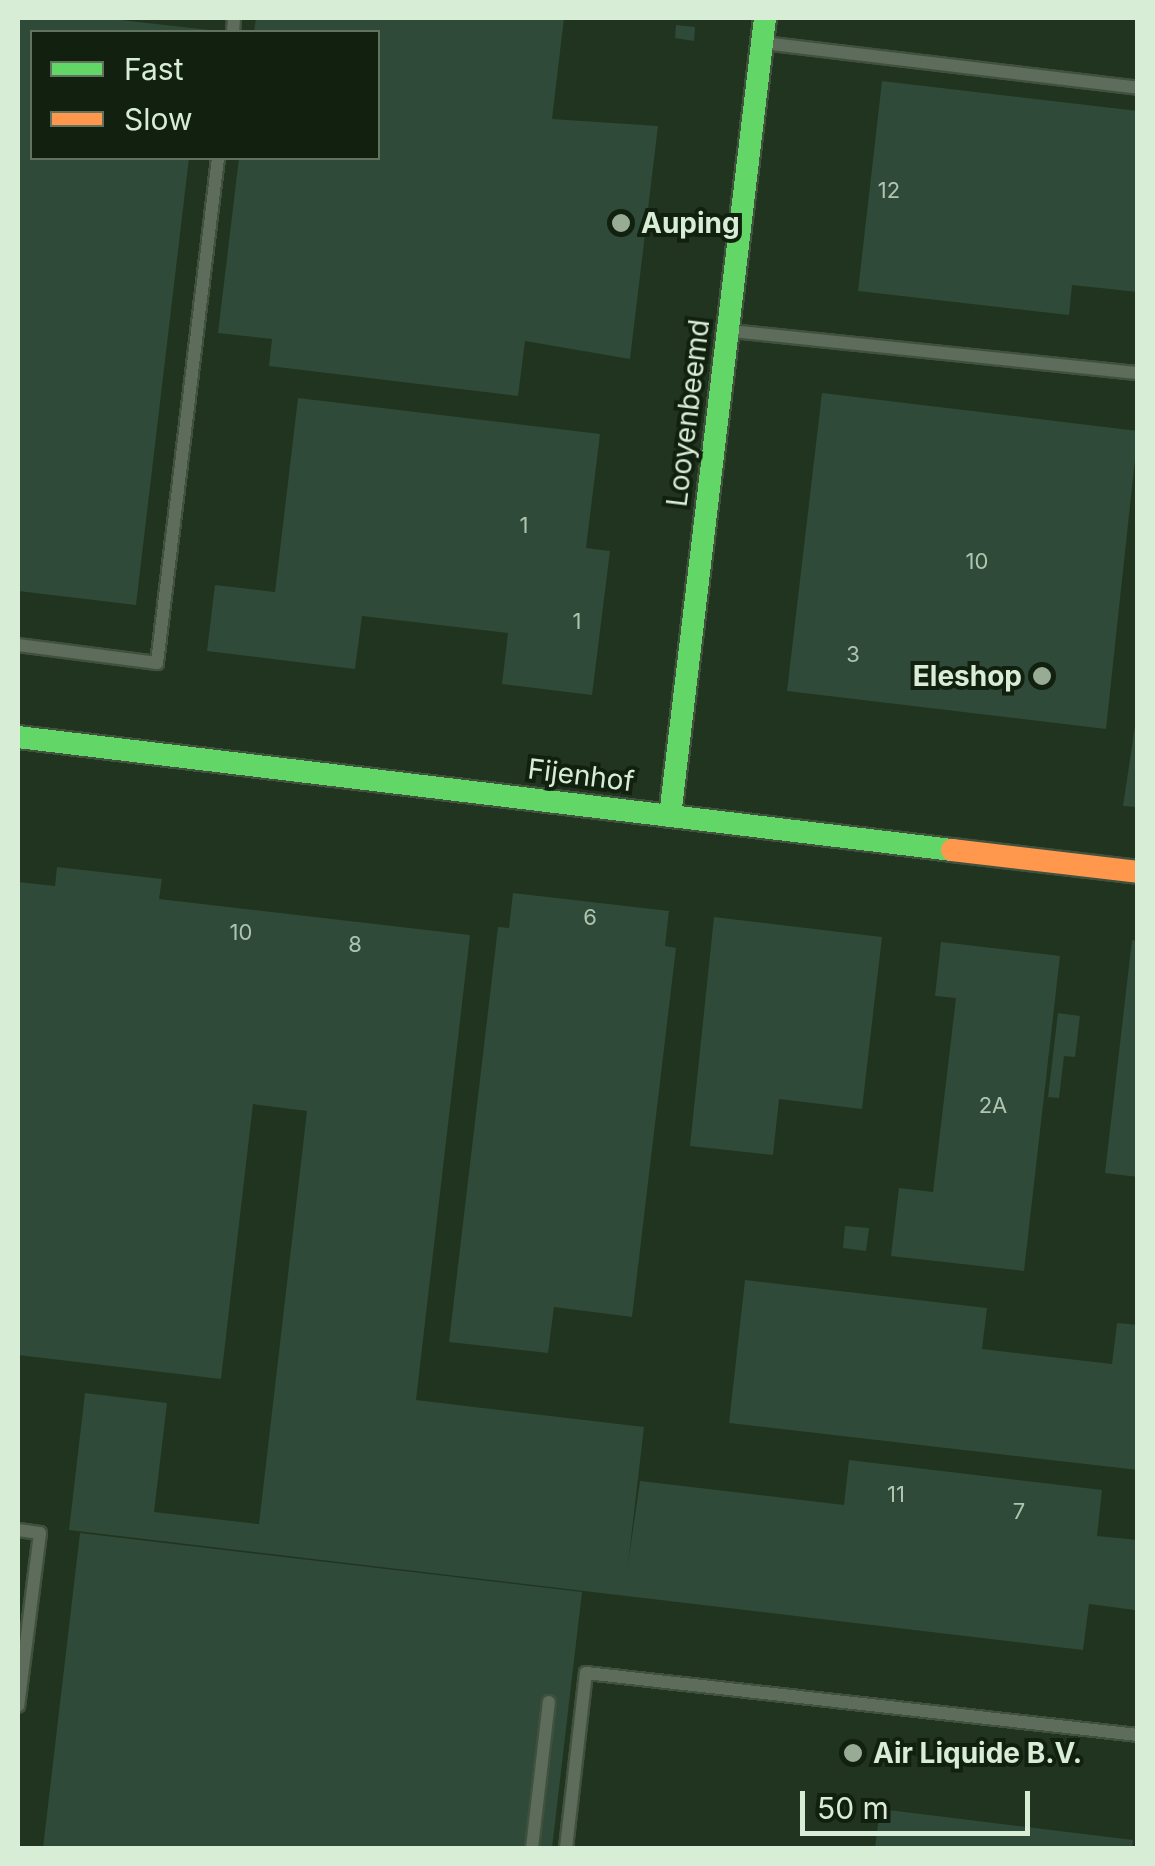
<!DOCTYPE html>
<html>
<head>
<meta charset="utf-8">
<style>
  body { margin:0 }
  #map { position:relative; width:1155px; height:1866px; overflow:hidden; background:#21341f; font-family:Inter,sans-serif }
  div>[style] { position:absolute }
  [style*='--x'] { left:calc(var(--x)*1px); top:calc(var(--y)*1px); width:calc(var(--w)*1px); rotate:calc(var(--a)*1deg) }
  .building>* { inset:0; background:#2f4a39 }
  .roads { filter:drop-shadow(2px 0 #40513e) drop-shadow(-2px 0 #40513e) drop-shadow(0 2px #40513e) drop-shadow(0 -2px #40513e) }
  .lane>* { height:12px; margin:-6px; padding:0 6px; transform-origin:6px; border-radius:6px; background:#5d6c5b }
  .fast>* { height:22px; margin:-11px; padding:0 11px; transform-origin:11px; border-radius:11px; background:#63d668 }
  .slow>* { height:22px; margin:-11px; padding:0 11px; transform-origin:11px; border-radius:11px; background:#ff974d }
  .dots>* { width:28px; height:28px; translate:-50% -50%; box-sizing:border-box; border:5px solid #11200f; border-radius:50% }
  span { translate:-50% -50%; white-space:nowrap; text-align:center; line-height:1.15; -webkit-text-stroke:8px #11200f; paint-order:stroke }
  .number-label { font-size:22px; color:#aec4ae }
  .number-label span { -webkit-text-stroke-width:0 }
  .poi-label { font-size:28px; color:#d8edd5; font-weight:700 }
  .left { translate:0 -50%; text-align:left }
  .right { translate:-100% -50%; text-align:right }
  .street-label { font-size:28px; color:#d8edd5 }
  .frame { position:absolute; inset:0; border:20px solid #d8edd5; pointer-events:none }
  .legend { position:absolute; left:30px; top:30px; width:350px; height:130px; box-sizing:border-box; background:#11200f; border:2px solid #61725e; margin:0; padding:12px 18px; list-style:none; font-size:30px; color:#d8edd5 }
  .legend li { display:flex; align-items:center; gap:20px; height:50px }
  .legend b { width:50px; border:2px solid #61725e }
  .scale { position:absolute; left:800px; top:1791px; width:230px; height:45px; box-sizing:border-box; border:5px solid #d8edd5; border-top:0; padding-left:12px; font-size:30px; line-height:35px; white-space:nowrap; color:#d8edd5; -webkit-text-stroke:8px #11200f; paint-order:stroke }
</style>
</head>
<body>
<div id="map">
  <div class="building">
    <div style="clip-path:polygon(18px 18px,103px 18px,209px 30px,32px 32px,32px 158px,189px 158px,136px 605px,18px 591px)"></div>
    <div style="clip-path:polygon(256px 18px,564px 18px,552px 119px,658px 126px,630px 359px,525px 341px,518px 396px,269px 366px,272px 339px,218px 333px,239px 158px,378px 158px,378px 32px,254px 32px)"></div>
    <div style="clip-path:polygon(676px 25px,695px 27px,694px 41px,675px 38px)"></div>
    <div style="clip-path:polygon(882px 81px,1138px 111px,1138px 292px,1072px 285px,1069px 315px,858px 291px)"></div>
    <div style="clip-path:polygon(822px 393px,1138px 431px,1106px 729px,787px 691px)"></div>
    <div style="clip-path:polygon(298px 398px,600px 434px,586px 548px,610px 551px,592px 695px,502px 684px,508px 633px,362px 616px,355px 669px,207px 651px,215px 585px,275px 592px)"></div>
    <div style="clip-path:polygon(1138px 706px,1138px 807px,1123px 806px)"></div>
    <div style="clip-path:polygon(57px 867px,162px 879px,159px 899px,470px 935px,416px 1400px,644px 1427px,628px 1564px,640px 1481px,844px 1505px,849px 1460px,1102px 1490px,1097px 1536px,1138px 1540px,1135px 1610px,1089px 1604px,1083px 1650px,69px 1530px,85px 1393px,167px 1403px,154px 1512px,259px 1524px,307px 1111px,253px 1104px,221px 1379px,18px 1355px,18px 882px,55px 886px)"></div>
    <div style="clip-path:polygon(513px 893px,669px 911px,665px 946px,676px 948px,632px 1317px,554px 1307px,548px 1353px,449px 1342px,498px 927px,509px 928px)"></div>
    <div style="clip-path:polygon(714px 917px,882px 937px,862px 1109px,779px 1099px,773px 1155px,690px 1146px)"></div>
    <div style="clip-path:polygon(1132px 940px,1138px 941px,1138px 1177px,1105px 1173px)"></div>
    <div style="clip-path:polygon(941px 942px,1060px 956px,1024px 1271px,891px 1256px,899px 1188px,933px 1192px,956px 998px,935px 996px)"></div>
    <div style="clip-path:polygon(1058px 1013px,1080px 1016px,1075px 1057px,1064px 1056px,1059px 1098px,1048px 1097px)"></div>
    <div style="clip-path:polygon(845px 1226px,869px 1228px,866px 1251px,843px 1248px)"></div>
    <div style="clip-path:polygon(745px 1280px,987px 1308px,982px 1349px,1112px 1364px,1117px 1323px,1138px 1325px,1138px 1470px,729px 1423px)"></div>
    <div style="clip-path:polygon(80px 1533px,582px 1592px,552px 1848px,43px 1848px)"></div>
    <div style="clip-path:polygon(880px 1809px,1133px 1840px,1132px 1848px,875px 1848px)"></div>
  </div>
  <div class="roads">
    <div class="lane">
      <div style="--x:233;--y:32;--w:14;--a:-86"></div>
      <div style="--x:763;--y:43;--w:378;--a:6.8"></div>
      <div style="--x:731;--y:331;--w:409;--a:5.9"></div>
      <div style="--x:18;--y:645;--w:140;--a:7.4"></div>
      <div style="--x:157;--y:663;--w:509;--a:-83.11"></div>
      <div style="--x:18;--y:1530;--w:22;--a:8"></div>
      <div style="--x:40;--y:1533;--w:174;--a:97.2"></div>
      <div style="--x:532;--y:1848;--w:147;--a:-83.4"></div>
      <div style="--x:566;--y:1848;--w:176;--a:-83.5"></div>
      <div style="--x:586;--y:1673;--w:555;--a:6.41"></div>
    </div>
    <div class="fast">
      <div style="--x:18;--y:737;--w:941;--a:6.9"></div>
      <div style="--x:670;--y:816;--w:804;--a:-83.21"></div>
    </div>
    <div class="slow">
      <div style="--x:952;--y:850;--w:187;--a:6.7"></div>
    </div>
  </div>
  <div class="dots">
    <div style="left:621px;top:223px;background:#98ac95"></div>
    <div style="left:1042px;top:676px;background:#98ac95"></div>
    <div style="left:853px;top:1753px;background:#98ac95"></div>
  </div>
  <div class="number-label">
    <span style="left:889px;top:191px">12</span>
    <span style="left:524px;top:526px">1</span>
    <span style="left:977px;top:562px">10</span>
    <span style="left:577px;top:622px">1</span>
    <span style="left:853px;top:655px">3</span>
    <span style="left:590px;top:918px">6</span>
    <span style="left:241px;top:933px">10</span>
    <span style="left:355px;top:945px">8</span>
    <span style="left:993px;top:1106px">2A</span>
    <span style="left:896px;top:1495px">11</span>
    <span style="left:1019px;top:1512px">7</span>
  </div>
  <div class="poi-label">
    <span class="left" style="left:641px;top:223px">Auping</span>
    <span class="right" style="left:1022px;top:676px">Eleshop</span>
    <span class="left" style="left:873px;top:1753px">Air Liquide B.V.</span>
  </div>
  <div class="street-label">
    <span style="left:688px;top:413px;rotate:-83deg">Looyenbeemd</span>
    <span style="left:581px;top:775px;rotate:7deg">Fijenhof</span>
  </div>
  <div class="frame"></div>
  <ul class="legend">
  <li><b style="height:12px;background:#63d668"></b>Fast</li>
  <li><b style="height:12px;background:#ff974d"></b>Slow</li>
  </ul>
  <div class="scale">50 m</div>
</div>
</body>
</html>
